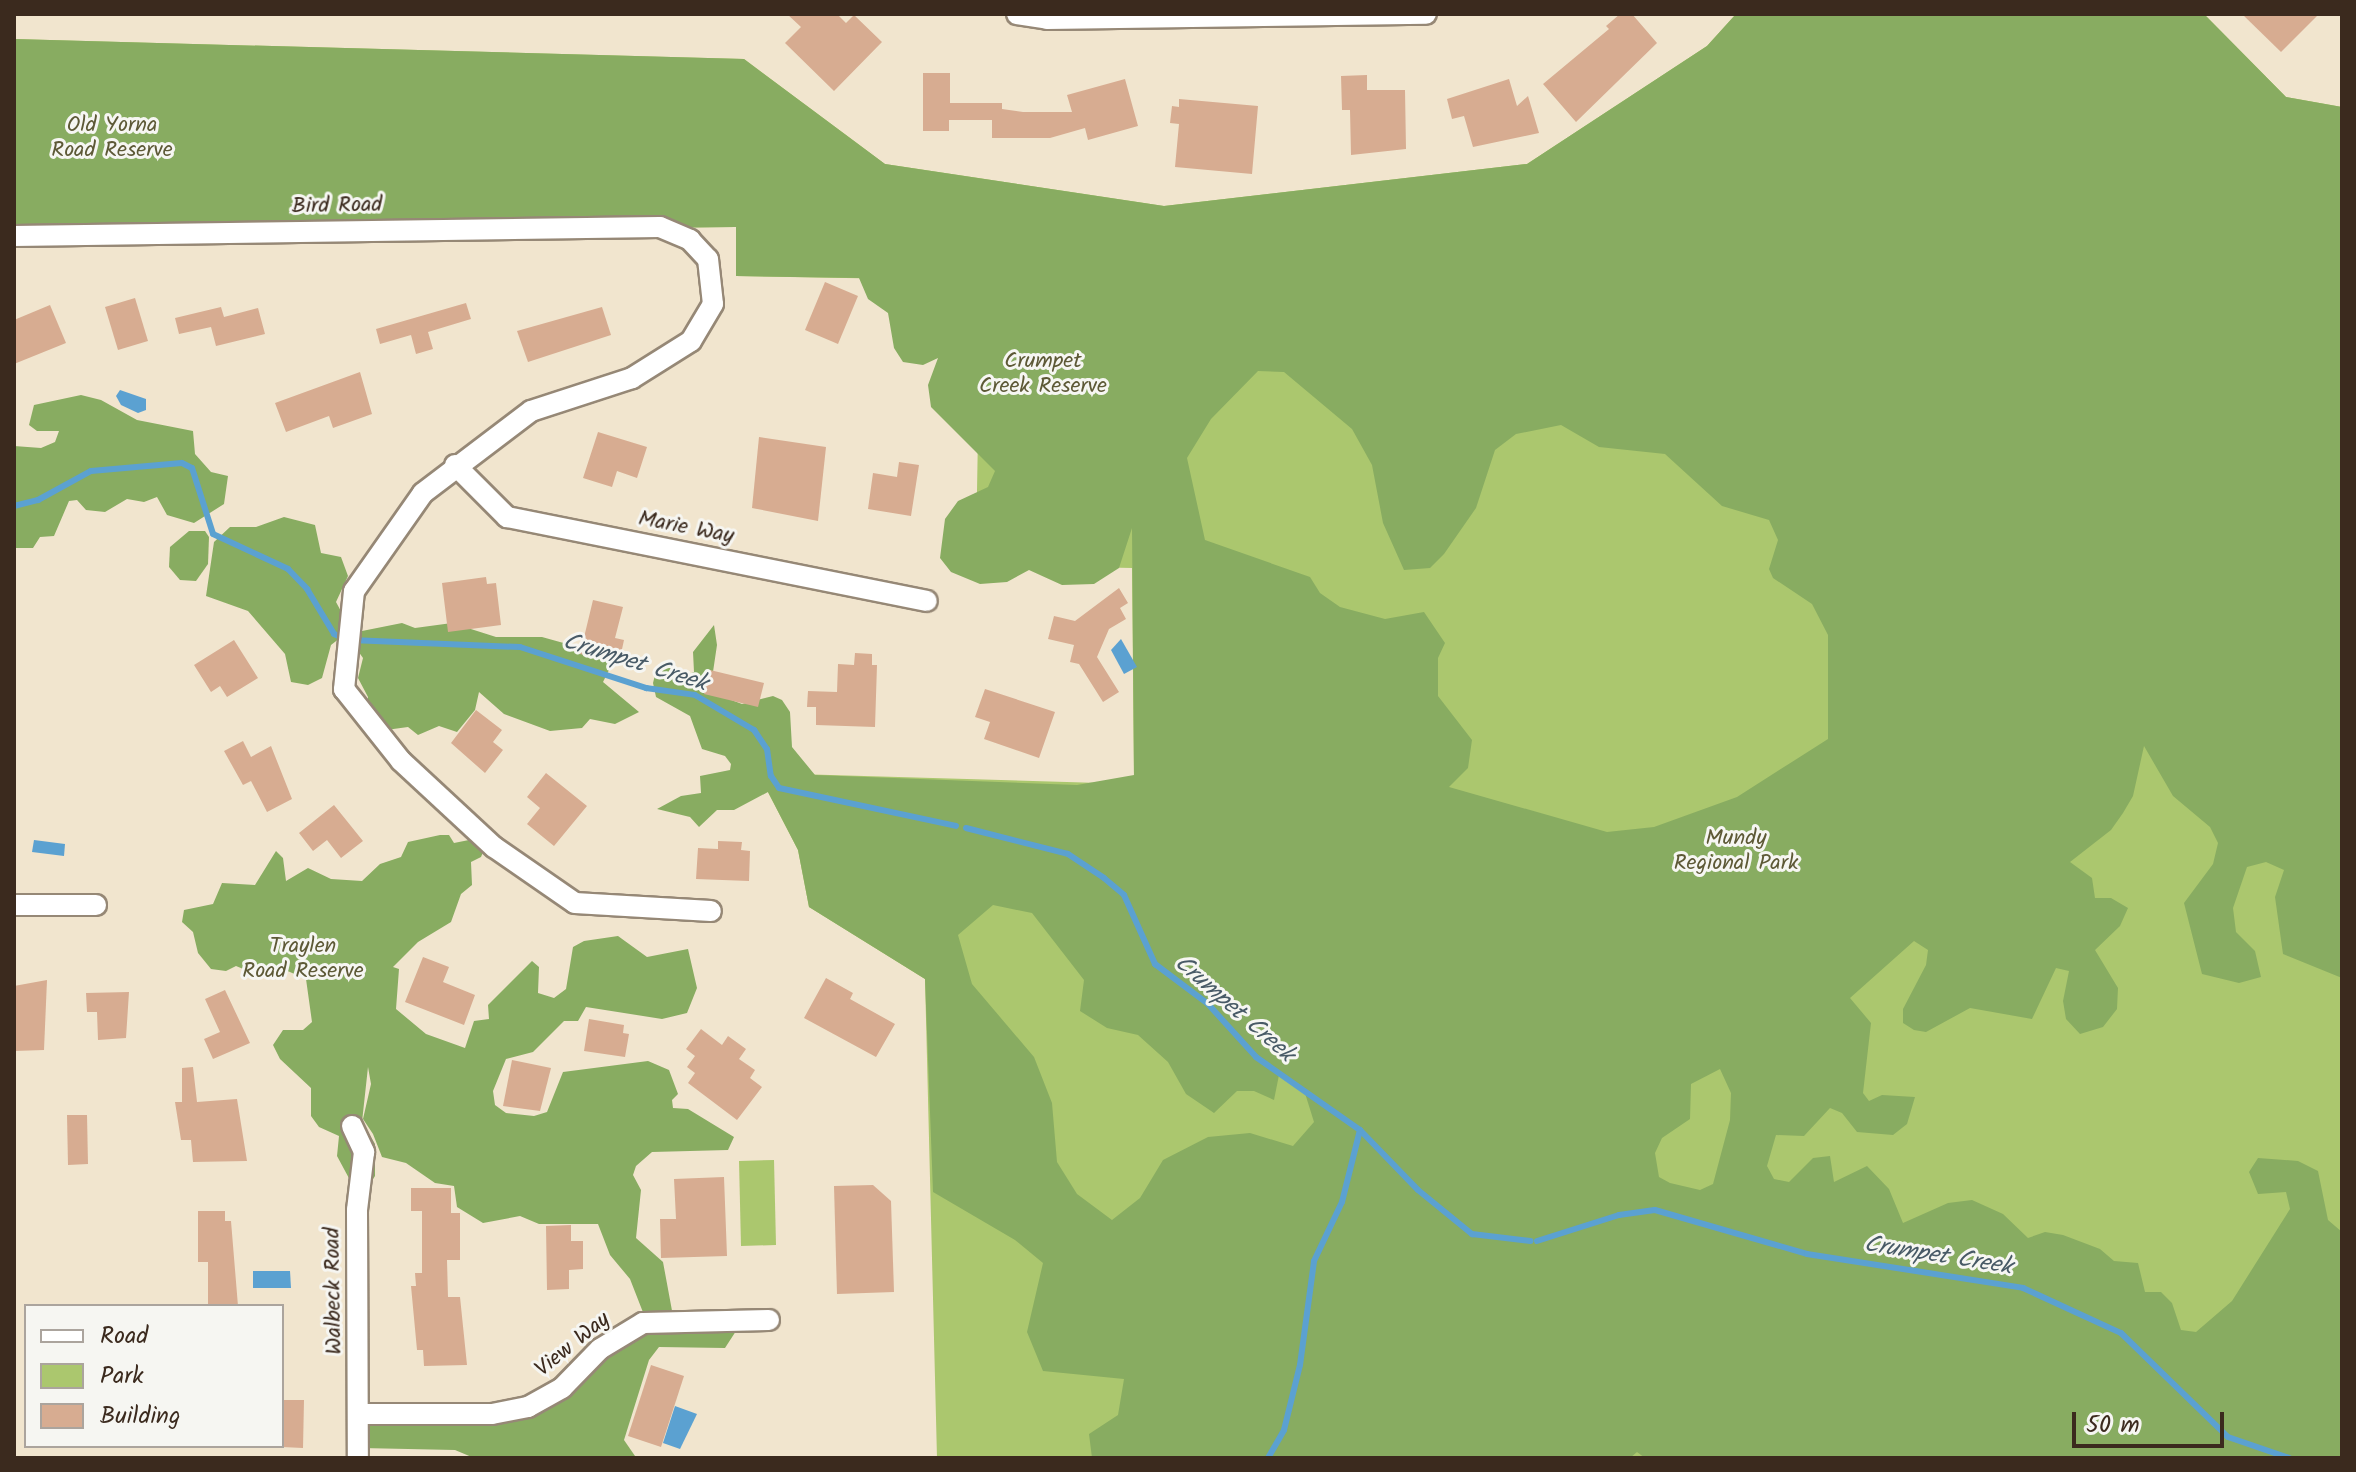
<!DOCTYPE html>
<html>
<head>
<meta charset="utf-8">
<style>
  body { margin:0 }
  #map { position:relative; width:2356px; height:1472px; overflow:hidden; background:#f1e5ce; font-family:Kalam,sans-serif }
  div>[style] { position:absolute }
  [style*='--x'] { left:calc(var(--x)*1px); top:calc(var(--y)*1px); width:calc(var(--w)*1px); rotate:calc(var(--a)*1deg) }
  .green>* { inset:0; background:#abc76e }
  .forest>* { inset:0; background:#88ac61 }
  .water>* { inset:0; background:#5ba1d1 }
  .stream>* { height:6px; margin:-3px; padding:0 3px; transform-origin:3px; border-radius:3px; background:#5ba1d1 }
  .building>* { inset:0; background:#d7ac91 }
  .roads { filter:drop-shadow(2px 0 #968876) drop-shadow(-2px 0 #968876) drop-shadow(0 2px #968876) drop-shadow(0 -2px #968876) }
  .street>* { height:20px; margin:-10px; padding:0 10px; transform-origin:10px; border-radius:10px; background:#fff }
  span { translate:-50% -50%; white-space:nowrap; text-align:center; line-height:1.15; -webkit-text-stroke:6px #f6f6f2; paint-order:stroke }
  .park-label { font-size:22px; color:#5d5936 }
  .street-label { font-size:22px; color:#3b2a1e }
  .water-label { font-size:24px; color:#485a66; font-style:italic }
  .frame { position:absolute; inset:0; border:16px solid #3b2a1e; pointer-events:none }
  .legend { position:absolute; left:24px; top:1304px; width:260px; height:144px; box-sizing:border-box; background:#f6f6f2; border:2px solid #aba49d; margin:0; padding:10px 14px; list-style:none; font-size:24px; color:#3b2a1e }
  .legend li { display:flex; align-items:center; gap:16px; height:40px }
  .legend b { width:40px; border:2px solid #aba49d }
  .scale { position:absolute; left:2072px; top:1412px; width:152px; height:36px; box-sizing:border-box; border:4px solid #3b2a1e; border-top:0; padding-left:10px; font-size:24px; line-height:28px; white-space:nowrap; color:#3b2a1e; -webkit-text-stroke:6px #f6f6f2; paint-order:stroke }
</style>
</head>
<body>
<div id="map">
  <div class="green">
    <div style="clip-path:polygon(1736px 14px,2204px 14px,2286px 97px,2342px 107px,2342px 1458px,937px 1458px,925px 979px,809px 907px,798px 850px,758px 773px,1134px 784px,1132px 568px,994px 565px,976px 549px,978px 433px,956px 280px,736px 276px,736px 227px,608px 228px,14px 39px,744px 59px,885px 164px,1164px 206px,1527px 164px,1707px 46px)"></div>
    <div style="clip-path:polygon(774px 1160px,776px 1245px,741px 1246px,739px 1161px)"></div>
  </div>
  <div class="forest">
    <div style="clip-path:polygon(evenodd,1736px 14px,2204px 14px,2286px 97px,2342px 107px,2342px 978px,2283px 954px,2275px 897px,2284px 870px,2266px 862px,2247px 867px,2233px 908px,2236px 932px,2255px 951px,2261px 977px,2239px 983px,2202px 974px,2184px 903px,2213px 864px,2218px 843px,2210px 827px,2173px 796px,2144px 746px,2133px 796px,2123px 813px,2111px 830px,2070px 862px,2092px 878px,2095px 898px,2111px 898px,2128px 908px,2120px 926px,2095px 950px,2118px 988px,2117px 1009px,2103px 1027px,2080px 1034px,2066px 1019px,2063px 1001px,2069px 971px,2056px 968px,2032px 1019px,1970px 1008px,1926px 1032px,1914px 1030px,1903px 1023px,1903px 1009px,1926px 965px,1928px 950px,1914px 941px,1850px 998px,1871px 1023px,1863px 1093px,1869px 1101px,1882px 1095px,1915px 1097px,1907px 1124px,1893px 1135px,1857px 1132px,1842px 1113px,1830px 1108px,1804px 1136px,1776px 1135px,1767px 1166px,1774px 1179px,1789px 1182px,1813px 1158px,1830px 1156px,1834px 1182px,1867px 1166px,1889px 1189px,1903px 1223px,1948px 1203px,1972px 1200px,2003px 1214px,2028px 1238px,2045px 1232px,2063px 1235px,2100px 1249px,2114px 1261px,2138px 1263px,2145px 1292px,2161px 1292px,2172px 1303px,2181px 1330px,2196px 1332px,2232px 1301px,2290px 1209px,2286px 1192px,2258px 1194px,2249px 1172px,2258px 1158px,2298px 1161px,2318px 1171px,2328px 1220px,2342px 1232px,2342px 1458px,1645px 1458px,1637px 1452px,1630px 1458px,1092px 1458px,1089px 1434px,1118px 1415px,1124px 1379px,1043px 1371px,1027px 1332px,1043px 1263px,1015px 1240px,933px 1192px,925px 979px,809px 907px,798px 850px,768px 792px,734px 810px,717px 810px,699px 827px,690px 817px,657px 809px,681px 796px,701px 793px,700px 776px,730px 770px,731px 764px,725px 756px,702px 749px,690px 716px,656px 697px,653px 683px,656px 671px,666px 664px,686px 675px,694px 672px,693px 652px,714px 625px,717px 645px,710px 692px,742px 704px,773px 696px,782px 700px,790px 712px,792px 747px,815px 775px,1077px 785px,1134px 775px,1132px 528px,1119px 568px,1094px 584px,1062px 585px,1029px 570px,1007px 582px,980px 584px,951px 572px,940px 558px,945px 519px,958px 501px,988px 487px,995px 471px,931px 407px,928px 385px,938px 358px,923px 365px,903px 362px,894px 348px,888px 313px,868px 299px,859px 278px,736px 276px,736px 227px,14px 236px,14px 39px,744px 59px,885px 164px,1164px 206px,1527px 164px,1707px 46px,1736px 14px,1258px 371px,1284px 372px,1352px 429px,1372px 465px,1383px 523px,1404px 570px,1430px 568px,1444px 554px,1476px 508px,1495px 450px,1516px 434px,1561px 425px,1599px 447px,1665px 454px,1722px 506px,1769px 520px,1778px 540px,1769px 569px,1773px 578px,1812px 604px,1828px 635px,1828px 739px,1737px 797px,1654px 827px,1607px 832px,1449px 787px,1468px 768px,1472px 740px,1438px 696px,1438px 658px,1445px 643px,1424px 612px,1385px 619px,1340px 607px,1320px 593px,1310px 577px,1205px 540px,1187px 458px,1211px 419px,1258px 371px,1736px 14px,993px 905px,1032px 913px,1084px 980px,1080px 1011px,1107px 1028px,1138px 1035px,1168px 1062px,1186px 1094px,1214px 1113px,1237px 1091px,1254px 1091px,1274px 1100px,1279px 1075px,1304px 1090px,1314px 1122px,1293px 1146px,1250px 1133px,1208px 1137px,1163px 1160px,1140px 1198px,1112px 1220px,1077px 1194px,1057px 1162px,1052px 1103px,1034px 1057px,972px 984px,958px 935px,993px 905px,1736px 14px,1720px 1069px,1731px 1093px,1730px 1120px,1713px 1184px,1700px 1190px,1670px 1183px,1659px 1177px,1655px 1153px,1662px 1138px,1690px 1119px,1691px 1084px,1720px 1069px)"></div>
    <div style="clip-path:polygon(81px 395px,101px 400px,137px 420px,193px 431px,195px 454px,211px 472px,228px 476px,224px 504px,194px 523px,167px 515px,157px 497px,144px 502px,127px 499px,105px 512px,86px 510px,77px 500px,69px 501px,54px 536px,40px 537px,33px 548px,15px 548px,14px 446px,41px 448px,55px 442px,59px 431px,37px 431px,29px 425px,34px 405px)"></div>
    <div style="clip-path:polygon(284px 517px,315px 525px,321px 553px,341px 557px,348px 576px,336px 602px,343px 615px,340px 638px,331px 645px,322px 678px,308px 685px,291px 682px,285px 654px,248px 611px,206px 596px,214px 542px,230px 527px,256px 527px)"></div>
    <div style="clip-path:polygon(189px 531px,205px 531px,209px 537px,208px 564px,196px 581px,180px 580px,169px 567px,170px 547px)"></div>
    <div style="clip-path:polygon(402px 623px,415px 628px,452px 623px,496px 637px,542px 637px,585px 649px,612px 664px,603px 682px,639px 712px,615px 724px,590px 719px,582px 728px,550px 731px,504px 714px,479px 692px,475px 710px,457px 732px,439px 726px,418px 735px,408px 727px,386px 730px,367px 714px,368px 697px,358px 678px,363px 658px,353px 644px,357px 632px)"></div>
    <div style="clip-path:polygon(440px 835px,449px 835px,454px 843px,474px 839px,486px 845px,481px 857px,471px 862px,472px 885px,461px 894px,451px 922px,418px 942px,393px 967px,399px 969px,396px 1009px,426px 1034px,465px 1048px,474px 1021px,489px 1019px,488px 1005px,532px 961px,539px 967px,538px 993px,554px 998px,566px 989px,573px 947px,584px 941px,618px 936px,647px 957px,688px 949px,697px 988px,687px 1013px,662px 1019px,586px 1007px,578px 1021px,564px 1021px,533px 1052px,506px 1059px,493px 1091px,495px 1105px,506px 1113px,534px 1116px,547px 1112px,563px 1072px,648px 1061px,669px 1070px,678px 1094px,672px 1100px,673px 1108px,688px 1109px,734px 1137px,728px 1150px,652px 1152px,636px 1166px,633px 1175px,641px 1190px,636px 1238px,663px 1262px,673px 1316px,646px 1320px,630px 1279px,610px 1255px,598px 1224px,539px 1224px,520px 1216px,483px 1223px,457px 1207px,454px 1186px,435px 1183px,406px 1163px,382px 1157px,373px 1134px,363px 1119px,371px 1084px,368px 1067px,362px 1122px,375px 1144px,375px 1176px,368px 1187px,351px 1182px,337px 1156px,339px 1136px,319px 1127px,311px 1116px,311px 1088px,280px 1059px,273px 1045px,283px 1030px,303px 1030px,312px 1022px,306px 979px,283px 969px,258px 975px,236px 966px,226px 971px,211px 969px,198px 953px,193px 932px,182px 922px,184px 910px,213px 904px,222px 883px,255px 885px,276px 851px,283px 858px,286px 881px,308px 868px,331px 879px,362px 881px,380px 864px,401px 857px,408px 842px)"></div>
    <div style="clip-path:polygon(735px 1321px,736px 1331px,725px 1348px,659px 1347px,649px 1360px,624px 1440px,635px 1456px,646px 1458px,474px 1458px,455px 1450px,361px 1448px,361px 1416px,531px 1410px,623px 1336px)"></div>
  </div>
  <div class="water">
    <div style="clip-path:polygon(120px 390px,146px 399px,146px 410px,138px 413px,121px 405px,116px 396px)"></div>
    <div style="clip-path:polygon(1121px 639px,1137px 667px,1124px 674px,1111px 650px)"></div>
    <div style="clip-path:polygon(34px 840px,65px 844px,64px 856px,32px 852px)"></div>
    <div style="clip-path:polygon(253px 1271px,290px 1271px,291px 1288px,253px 1288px)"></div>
    <div style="clip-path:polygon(675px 1406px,697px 1414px,680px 1449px,663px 1443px)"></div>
  </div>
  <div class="stream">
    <div style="--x:14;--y:506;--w:25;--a:-14"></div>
    <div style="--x:38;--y:500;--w:60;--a:-28.7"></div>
    <div style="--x:91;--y:471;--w:91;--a:-5"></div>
    <div style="--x:182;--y:463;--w:11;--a:27"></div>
    <div style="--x:192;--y:468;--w:69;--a:72.3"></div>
    <div style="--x:213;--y:534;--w:83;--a:25"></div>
    <div style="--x:288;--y:569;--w:28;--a:46"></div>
    <div style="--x:307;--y:589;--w:52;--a:59"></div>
    <div style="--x:334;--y:634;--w:12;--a:24"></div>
    <div style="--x:351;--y:640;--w:169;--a:2.4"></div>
    <div style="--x:520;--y:647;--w:133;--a:18"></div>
    <div style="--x:646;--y:688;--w:49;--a:8.1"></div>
    <div style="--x:695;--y:695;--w:69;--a:30.7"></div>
    <div style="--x:754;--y:730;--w:23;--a:56"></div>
    <div style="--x:767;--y:749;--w:27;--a:82"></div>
    <div style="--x:771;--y:776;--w:14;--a:56"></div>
    <div style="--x:779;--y:788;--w:181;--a:12.1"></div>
    <div style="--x:966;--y:828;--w:105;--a:14.3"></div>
    <div style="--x:1068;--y:854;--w:43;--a:33.7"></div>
    <div style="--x:1104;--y:878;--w:26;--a:40"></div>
    <div style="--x:1124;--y:895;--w:76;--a:65.8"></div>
    <div style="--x:1155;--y:964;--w:66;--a:37"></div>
    <div style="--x:1208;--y:1004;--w:72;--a:47.8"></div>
    <div style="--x:1256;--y:1057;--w:127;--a:35.1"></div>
    <div style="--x:1360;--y:1130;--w:83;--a:46"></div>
    <div style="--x:1418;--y:1190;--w:70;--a:39.2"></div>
    <div style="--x:1472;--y:1234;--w:59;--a:6.8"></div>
    <div style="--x:1537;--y:1241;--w:86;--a:-17.6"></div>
    <div style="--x:1619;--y:1215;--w:36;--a:-8"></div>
    <div style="--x:1655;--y:1210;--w:158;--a:16.1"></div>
    <div style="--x:1807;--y:1254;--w:219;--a:8.9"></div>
    <div style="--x:2023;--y:1288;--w:108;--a:24.7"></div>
    <div style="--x:2121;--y:1333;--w:149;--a:44.2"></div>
    <div style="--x:2228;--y:1437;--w:65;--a:19"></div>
    <div style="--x:1268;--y:1458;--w:32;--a:-60"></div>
    <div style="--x:1284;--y:1430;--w:67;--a:-76.2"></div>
    <div style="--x:1300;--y:1365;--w:105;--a:-82.3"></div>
    <div style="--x:1314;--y:1261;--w:65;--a:-64.6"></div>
    <div style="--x:1342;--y:1202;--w:74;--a:-76"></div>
  </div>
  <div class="building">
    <div style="clip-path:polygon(787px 14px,837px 14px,846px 23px,854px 15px,882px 42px,834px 91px,785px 43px,801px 27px)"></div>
    <div style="clip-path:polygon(1620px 14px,1632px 14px,1657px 43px,1576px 122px,1543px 84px,1609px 29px,1606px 26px)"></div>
    <div style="clip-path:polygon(2242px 14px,2319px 14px,2281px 52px)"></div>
    <div style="clip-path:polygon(923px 73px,950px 73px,950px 103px,1002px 103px,1002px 109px,1023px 112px,1072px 112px,1067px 95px,1125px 79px,1138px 126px,1088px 140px,1085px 128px,1050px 138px,992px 138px,992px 120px,949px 120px,949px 131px,923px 131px)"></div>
    <div style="clip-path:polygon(1367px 75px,1367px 90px,1405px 90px,1406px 149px,1351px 155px,1350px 110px,1342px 110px,1341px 76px)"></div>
    <div style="clip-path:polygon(1509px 79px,1517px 106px,1528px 96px,1539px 133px,1473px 147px,1464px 116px,1452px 119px,1447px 99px)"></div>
    <div style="clip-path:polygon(1179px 99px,1258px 106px,1252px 174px,1175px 167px,1179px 124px,1170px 123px,1172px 106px,1179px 107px)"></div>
    <div style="clip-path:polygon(825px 282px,858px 296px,838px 344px,805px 330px)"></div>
    <div style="clip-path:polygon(135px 298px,148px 341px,118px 350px,105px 307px)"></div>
    <div style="clip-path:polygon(466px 303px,471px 319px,428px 332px,433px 349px,416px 354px,411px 335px,380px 344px,376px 329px)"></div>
    <div style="clip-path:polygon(50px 305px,66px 343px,14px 364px,14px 320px)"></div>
    <div style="clip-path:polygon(221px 307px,224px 317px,258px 308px,265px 334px,216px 346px,211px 327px,179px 334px,175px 318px)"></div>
    <div style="clip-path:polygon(602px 307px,611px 335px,528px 362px,517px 331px)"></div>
    <div style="clip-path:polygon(360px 372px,372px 414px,333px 428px,329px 416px,286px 432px,275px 403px)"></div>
    <div style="clip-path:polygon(598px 432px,647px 447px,637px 478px,617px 471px,612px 487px,583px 478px)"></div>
    <div style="clip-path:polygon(759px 437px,826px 447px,818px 521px,752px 508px)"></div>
    <div style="clip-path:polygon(899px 462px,919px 465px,911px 516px,868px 509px,873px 473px,897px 477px)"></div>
    <div style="clip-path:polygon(486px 577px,487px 584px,496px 583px,501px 625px,448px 632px,442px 583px)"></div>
    <div style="clip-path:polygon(1119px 588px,1128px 603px,1120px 608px,1126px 619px,1109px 629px,1097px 657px,1119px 692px,1103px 702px,1079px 664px,1070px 662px,1074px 645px,1048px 639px,1054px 616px,1075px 621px)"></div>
    <div style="clip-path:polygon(593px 600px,623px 607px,615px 638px,624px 640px,619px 663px,580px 654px)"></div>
    <div style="clip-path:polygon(234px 640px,258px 678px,227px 697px,220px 686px,211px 692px,194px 665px)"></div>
    <div style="clip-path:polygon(855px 653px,872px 654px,872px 665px,877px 665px,875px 727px,816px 725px,816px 707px,807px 707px,808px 691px,837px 692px,838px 664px,854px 665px)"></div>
    <div style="clip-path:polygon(710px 670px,764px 683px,758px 707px,704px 694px)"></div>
    <div style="clip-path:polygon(985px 689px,1055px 712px,1039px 758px,984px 739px,990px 722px,975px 717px)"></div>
    <div style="clip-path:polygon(476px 710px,502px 730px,493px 742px,503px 750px,485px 773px,451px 743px)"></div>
    <div style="clip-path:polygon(243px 741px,251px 757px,271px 746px,292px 799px,267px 812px,251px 781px,243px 785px,224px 751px)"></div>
    <div style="clip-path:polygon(546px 773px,587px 806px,554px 846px,527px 824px,540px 808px,527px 797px)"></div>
    <div style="clip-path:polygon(334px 805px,363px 841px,341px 858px,327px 840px,313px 851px,299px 833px)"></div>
    <div style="clip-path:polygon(718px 841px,742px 842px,741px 850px,750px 851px,749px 881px,696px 879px,698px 848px,718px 849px)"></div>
    <div style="clip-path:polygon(423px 957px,449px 967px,443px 982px,475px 995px,464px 1025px,405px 1002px)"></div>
    <div style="clip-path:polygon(826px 978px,853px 993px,850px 999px,895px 1024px,876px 1057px,804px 1018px)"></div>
    <div style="clip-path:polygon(47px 980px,44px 1050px,14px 1051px,14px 986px)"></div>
    <div style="clip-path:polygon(225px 990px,250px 1043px,213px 1059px,204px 1039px,220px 1032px,205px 999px)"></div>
    <div style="clip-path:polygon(129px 992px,126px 1038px,98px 1040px,97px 1012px,87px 1012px,86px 993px)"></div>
    <div style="clip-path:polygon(589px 1019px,624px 1025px,623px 1033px,629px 1034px,625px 1057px,584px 1051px)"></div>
    <div style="clip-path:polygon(701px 1029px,722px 1045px,728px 1036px,746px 1049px,739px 1059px,755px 1070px,750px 1078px,762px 1087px,737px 1120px,688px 1083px,695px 1073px,687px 1067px,695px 1056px,686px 1049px)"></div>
    <div style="clip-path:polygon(512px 1060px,551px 1068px,540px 1111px,503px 1106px)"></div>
    <div style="clip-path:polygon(193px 1067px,197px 1102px,237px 1099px,247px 1161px,193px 1162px,191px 1140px,181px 1140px,175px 1102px,182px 1102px,182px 1068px)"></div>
    <div style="clip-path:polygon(67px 1115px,87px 1115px,88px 1164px,68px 1165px)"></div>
    <div style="clip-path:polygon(724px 1177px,727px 1256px,661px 1258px,660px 1219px,676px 1219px,674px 1179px)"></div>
    <div style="clip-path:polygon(873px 1185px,891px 1201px,894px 1292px,837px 1294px,834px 1186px)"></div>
    <div style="clip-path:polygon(411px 1188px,451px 1188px,451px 1213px,460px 1213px,460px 1260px,447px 1260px,448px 1297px,460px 1297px,467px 1365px,424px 1366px,423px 1350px,417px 1350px,411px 1286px,416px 1286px,415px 1273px,422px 1273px,422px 1211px,411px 1211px)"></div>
    <div style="clip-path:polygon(198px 1211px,225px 1211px,225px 1221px,231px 1221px,238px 1306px,208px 1306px,208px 1262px,198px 1262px)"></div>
    <div style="clip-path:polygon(571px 1225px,571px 1241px,583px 1241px,583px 1269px,569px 1270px,569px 1289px,547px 1290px,546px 1226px)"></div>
    <div style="clip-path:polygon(651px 1365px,684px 1376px,661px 1447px,628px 1436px)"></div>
    <div style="clip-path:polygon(282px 1400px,304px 1400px,303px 1448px,282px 1447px)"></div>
  </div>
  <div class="roads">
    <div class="street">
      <div style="--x:1017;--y:14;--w:30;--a:9"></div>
      <div style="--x:1047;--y:19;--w:379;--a:-0.8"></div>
      <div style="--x:14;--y:236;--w:646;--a:-0.8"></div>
      <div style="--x:660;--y:227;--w:33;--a:23"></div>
      <div style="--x:690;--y:240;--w:26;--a:47"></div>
      <div style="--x:708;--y:259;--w:45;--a:83.7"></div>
      <div style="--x:713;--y:304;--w:43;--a:120.7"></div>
      <div style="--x:691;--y:341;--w:70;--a:147.9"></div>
      <div style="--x:632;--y:378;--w:106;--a:161.9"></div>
      <div style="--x:531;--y:411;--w:136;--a:142.8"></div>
      <div style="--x:423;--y:493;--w:120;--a:125.1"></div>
      <div style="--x:354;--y:591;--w:99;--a:95.8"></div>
      <div style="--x:344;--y:689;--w:92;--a:51.6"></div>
      <div style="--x:401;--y:761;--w:127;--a:42.8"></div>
      <div style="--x:494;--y:847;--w:98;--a:34.7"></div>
      <div style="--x:575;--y:903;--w:136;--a:3.4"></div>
      <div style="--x:455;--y:465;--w:74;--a:45"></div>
      <div style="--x:507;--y:517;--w:428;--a:11.3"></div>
      <div style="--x:14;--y:905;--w:82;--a:0"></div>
      <div style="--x:352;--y:1126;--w:29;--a:65"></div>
      <div style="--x:364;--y:1152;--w:58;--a:96.9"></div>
      <div style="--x:357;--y:1210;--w:248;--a:89.8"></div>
      <div style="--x:359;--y:1414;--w:133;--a:0"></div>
      <div style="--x:492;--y:1414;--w:37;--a:-11"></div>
      <div style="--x:528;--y:1407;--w:39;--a:-29"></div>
      <div style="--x:562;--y:1388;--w:54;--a:-45.7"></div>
      <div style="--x:600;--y:1349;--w:50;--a:-31.2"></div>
      <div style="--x:643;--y:1323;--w:126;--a:-1.4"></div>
    </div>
  </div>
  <div class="park-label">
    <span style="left:112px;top:138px">Old Yorna<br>Road Reserve</span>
    <span style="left:1043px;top:374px">Crumpet<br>Creek Reserve</span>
    <span style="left:1736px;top:851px">Mundy<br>Regional Park</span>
    <span style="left:303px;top:959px">Traylen<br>Road Reserve</span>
  </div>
  <div class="street-label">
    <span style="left:337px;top:206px;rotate:-1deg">Bird Road</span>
    <span style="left:686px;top:528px;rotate:11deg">Marie Way</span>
    <span style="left:334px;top:1291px;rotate:-91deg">Walbeck Road</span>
    <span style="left:573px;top:1345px;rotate:-39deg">View Way</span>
  </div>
  <div class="water-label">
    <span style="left:635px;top:663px;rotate:17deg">Crumpet Creek</span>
    <span style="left:1234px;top:1009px;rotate:41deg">Crumpet Creek</span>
    <span style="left:1938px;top:1256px;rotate:9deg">Crumpet Creek</span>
  </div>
  <div class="frame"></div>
  <ul class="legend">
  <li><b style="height:10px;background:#fff"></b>Road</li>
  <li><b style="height:22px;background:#abc76e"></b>Park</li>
  <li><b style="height:22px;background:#d7ac91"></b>Building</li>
  </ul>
  <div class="scale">50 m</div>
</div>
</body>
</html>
